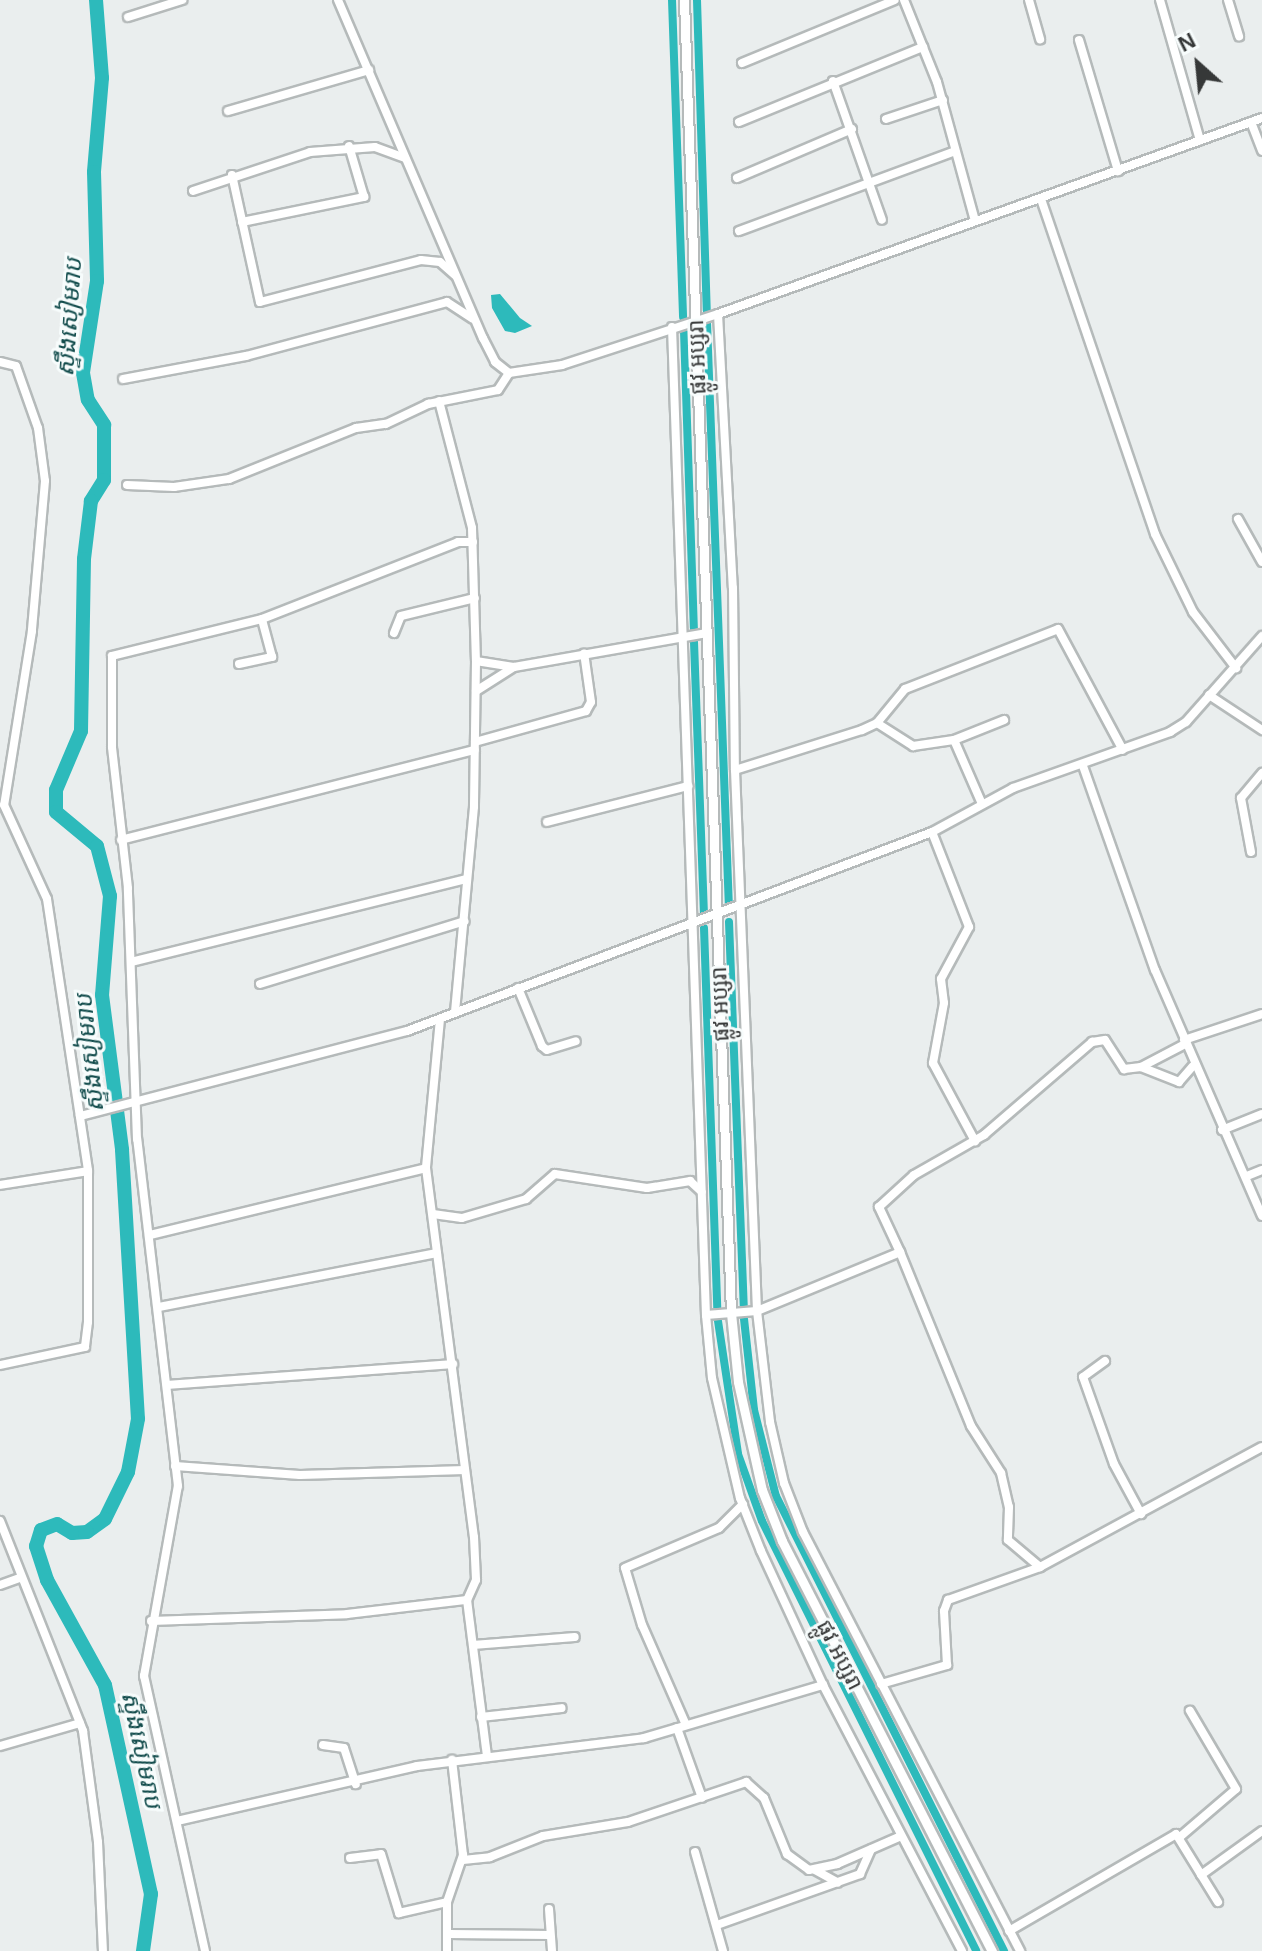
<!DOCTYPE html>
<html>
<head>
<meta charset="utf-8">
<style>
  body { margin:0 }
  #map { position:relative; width:1262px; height:1951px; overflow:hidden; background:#eaeeee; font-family:Helvetica,"Noto Sans Khmer",sans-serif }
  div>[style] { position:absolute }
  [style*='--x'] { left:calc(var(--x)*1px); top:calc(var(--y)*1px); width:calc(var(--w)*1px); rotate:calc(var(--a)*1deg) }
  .water>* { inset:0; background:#2dbabb }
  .canal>* { height:8px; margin:-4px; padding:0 4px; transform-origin:4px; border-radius:4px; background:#2dbabb }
  .river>* { height:14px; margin:-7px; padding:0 7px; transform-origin:7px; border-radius:7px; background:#2dbabb }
  .roads { filter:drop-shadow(2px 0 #b5baba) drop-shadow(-2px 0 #b5baba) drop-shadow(0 2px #b5baba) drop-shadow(0 -2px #b5baba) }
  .minor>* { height:8px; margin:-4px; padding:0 4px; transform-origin:4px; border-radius:4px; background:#fff }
  .tertiary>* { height:9px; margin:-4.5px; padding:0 4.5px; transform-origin:4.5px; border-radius:4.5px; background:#fff }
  span { translate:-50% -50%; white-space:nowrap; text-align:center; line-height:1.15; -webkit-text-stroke:6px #f7fcfc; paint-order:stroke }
  .street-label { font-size:22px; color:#363838 }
  .water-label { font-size:24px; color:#124c4c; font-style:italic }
  .north { position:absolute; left:1158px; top:24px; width:80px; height:80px; -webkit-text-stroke:6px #f7fcfc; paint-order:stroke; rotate:333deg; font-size:22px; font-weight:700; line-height:32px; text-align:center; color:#363838 }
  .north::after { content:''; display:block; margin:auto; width:28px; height:36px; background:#363838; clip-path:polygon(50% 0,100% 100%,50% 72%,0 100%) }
</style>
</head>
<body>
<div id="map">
  <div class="water">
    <div style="clip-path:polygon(500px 294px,520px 318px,532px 326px,515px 333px,505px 331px,492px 308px,491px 295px)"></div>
  </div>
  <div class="canal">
    <div style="--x:672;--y:0;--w:317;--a:88"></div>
    <div style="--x:697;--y:0;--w:310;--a:88.2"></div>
    <div style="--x:707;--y:323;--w:586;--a:87.85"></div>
    <div style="--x:684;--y:331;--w:297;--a:88.1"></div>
    <div style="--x:694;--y:642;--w:272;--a:87.9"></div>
    <div style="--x:729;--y:922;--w:384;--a:87.8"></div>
    <div style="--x:704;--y:928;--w:380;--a:88"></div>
    <div style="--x:744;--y:1319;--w:92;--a:83.7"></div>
    <div style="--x:754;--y:1410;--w:89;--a:75.7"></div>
    <div style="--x:776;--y:1496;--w:509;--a:63.38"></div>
    <div style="--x:718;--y:1321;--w:134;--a:81.4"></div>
    <div style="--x:738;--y:1454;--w:71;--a:70.3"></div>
    <div style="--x:762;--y:1521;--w:480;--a:63.5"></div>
  </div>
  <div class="river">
    <div style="--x:96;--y:0;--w:78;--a:85.6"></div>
    <div style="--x:102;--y:78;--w:94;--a:94.9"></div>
    <div style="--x:94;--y:172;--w:109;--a:88.4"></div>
    <div style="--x:97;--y:281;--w:93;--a:98.7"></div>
    <div style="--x:83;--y:373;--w:27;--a:80"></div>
    <div style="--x:88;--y:400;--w:30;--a:57"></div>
    <div style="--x:104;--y:425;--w:55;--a:90"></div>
    <div style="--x:104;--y:480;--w:25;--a:122"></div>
    <div style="--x:91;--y:501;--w:58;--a:96.9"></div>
    <div style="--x:84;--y:559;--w:172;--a:91"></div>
    <div style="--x:81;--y:731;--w:64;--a:113"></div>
    <div style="--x:56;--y:790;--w:22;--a:90"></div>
    <div style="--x:56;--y:812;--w:53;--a:39.7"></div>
    <div style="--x:97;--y:846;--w:52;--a:75.4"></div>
    <div style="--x:110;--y:896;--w:99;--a:94.6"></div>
    <div style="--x:102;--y:995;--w:156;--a:82.6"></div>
    <div style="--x:122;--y:1150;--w:269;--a:86.6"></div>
    <div style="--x:138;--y:1419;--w:54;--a:100.7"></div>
    <div style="--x:128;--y:1472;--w:52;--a:116.1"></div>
    <div style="--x:105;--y:1519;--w:22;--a:144"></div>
    <div style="--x:87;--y:1532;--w:15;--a:176"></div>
    <div style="--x:72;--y:1533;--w:17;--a:-149"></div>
    <div style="--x:57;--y:1524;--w:17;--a:159"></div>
    <div style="--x:41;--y:1530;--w:17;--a:107"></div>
    <div style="--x:36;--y:1546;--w:36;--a:72"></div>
    <div style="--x:47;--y:1580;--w:120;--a:61.1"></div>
    <div style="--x:105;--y:1685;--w:214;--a:77.6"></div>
    <div style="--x:151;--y:1894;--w:58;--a:98"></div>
  </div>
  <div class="roads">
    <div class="minor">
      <div style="--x:338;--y:0;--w:368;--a:66.8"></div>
      <div style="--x:483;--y:338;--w:27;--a:63"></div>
      <div style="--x:495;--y:362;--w:18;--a:38"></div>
      <div style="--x:509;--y:373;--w:54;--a:-8.6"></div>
      <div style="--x:562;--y:365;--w:164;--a:-18.1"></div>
      <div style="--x:718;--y:314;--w:578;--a:-19.81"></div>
      <div style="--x:904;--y:0;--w:88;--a:68.1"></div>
      <div style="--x:937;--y:82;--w:144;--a:74.7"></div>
      <div style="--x:1029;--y:0;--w:41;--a:74.2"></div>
      <div style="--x:1160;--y:0;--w:146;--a:74.1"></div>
      <div style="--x:1228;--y:0;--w:38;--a:73"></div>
      <div style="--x:128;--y:17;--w:57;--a:-17.5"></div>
      <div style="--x:1079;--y:40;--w:137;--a:73.4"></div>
      <div style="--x:742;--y:63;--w:165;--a:-22.4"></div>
      <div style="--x:833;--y:81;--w:147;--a:70.6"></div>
      <div style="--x:228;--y:111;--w:147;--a:-16.2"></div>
      <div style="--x:886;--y:119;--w:60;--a:-18.4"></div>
      <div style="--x:739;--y:122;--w:199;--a:-22.2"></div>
      <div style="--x:1251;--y:122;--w:31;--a:69"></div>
      <div style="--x:232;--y:175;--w:130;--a:77.6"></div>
      <div style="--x:260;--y:302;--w:166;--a:-14.6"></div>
      <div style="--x:421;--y:260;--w:19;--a:6"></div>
      <div style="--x:440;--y:262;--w:20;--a:41"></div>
      <div style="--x:737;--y:178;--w:125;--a:-23.1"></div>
      <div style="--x:193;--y:191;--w:123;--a:-18.4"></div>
      <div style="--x:310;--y:152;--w:65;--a:-4.4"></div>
      <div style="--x:375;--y:147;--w:32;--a:20"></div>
      <div style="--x:1041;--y:199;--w:354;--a:71.2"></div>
      <div style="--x:1155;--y:534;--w:87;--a:64"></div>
      <div style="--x:1193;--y:612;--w:71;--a:52.5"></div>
      <div style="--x:242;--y:222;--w:125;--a:-11.6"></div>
      <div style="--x:364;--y:197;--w:53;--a:-106.4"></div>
      <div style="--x:739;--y:231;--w:230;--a:-20.3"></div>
      <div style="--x:718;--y:314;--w:274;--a:86.9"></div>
      <div style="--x:733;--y:588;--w:182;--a:89.4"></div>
      <div style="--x:735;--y:770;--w:541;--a:87.67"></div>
      <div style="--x:757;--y:1311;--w:112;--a:83.3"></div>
      <div style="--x:770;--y:1422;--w:63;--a:77.1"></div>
      <div style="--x:784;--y:1483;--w:53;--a:68.8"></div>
      <div style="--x:803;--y:1532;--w:472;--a:62.6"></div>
      <div style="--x:672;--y:327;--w:989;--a:88.03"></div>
      <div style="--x:706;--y:1315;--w:63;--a:84.6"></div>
      <div style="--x:712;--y:1378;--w:123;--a:76.9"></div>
      <div style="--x:740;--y:1498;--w:57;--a:68.4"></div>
      <div style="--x:761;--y:1551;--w:148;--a:65.2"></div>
      <div style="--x:823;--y:1685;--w:300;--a:62.4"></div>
      <div style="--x:0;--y:362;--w:16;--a:14"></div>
      <div style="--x:16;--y:366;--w:66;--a:70.5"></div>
      <div style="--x:38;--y:428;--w:53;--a:82.5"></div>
      <div style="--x:45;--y:481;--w:151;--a:95"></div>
      <div style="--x:32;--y:631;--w:176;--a:99.1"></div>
      <div style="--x:4;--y:805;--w:103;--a:65.4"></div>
      <div style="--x:47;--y:899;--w:275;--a:81.4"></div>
      <div style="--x:88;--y:1171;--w:151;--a:90"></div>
      <div style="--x:88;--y:1322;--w:25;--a:97"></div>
      <div style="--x:85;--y:1347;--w:87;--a:168"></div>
      <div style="--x:123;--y:379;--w:125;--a:-10.6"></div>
      <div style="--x:246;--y:356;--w:208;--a:-15"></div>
      <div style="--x:447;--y:302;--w:30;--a:33"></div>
      <div style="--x:439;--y:401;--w:131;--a:75.4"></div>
      <div style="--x:472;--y:528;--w:133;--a:88.3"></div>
      <div style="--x:476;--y:661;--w:146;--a:90.8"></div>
      <div style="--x:474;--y:807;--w:206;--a:95.3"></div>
      <div style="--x:127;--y:485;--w:47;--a:2.4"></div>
      <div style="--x:174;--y:487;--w:56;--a:-8.3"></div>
      <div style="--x:229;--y:479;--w:137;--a:-21.9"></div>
      <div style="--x:356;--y:428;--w:30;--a:-8"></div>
      <div style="--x:386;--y:424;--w:47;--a:-25.5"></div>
      <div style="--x:428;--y:404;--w:71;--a:-11.3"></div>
      <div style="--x:498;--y:390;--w:20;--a:-57"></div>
      <div style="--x:1238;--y:519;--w:49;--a:60.8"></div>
      <div style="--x:394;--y:633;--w:18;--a:-68"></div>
      <div style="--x:401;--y:616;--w:76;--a:-13.7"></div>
      <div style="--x:476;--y:661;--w:38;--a:9"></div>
      <div style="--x:514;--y:667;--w:196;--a:-10"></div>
      <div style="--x:239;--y:664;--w:34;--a:-12"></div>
      <div style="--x:272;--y:657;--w:39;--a:-105"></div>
      <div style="--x:476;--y:691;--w:45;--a:-32.3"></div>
      <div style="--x:1209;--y:695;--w:64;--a:33.4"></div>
      <div style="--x:877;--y:723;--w:43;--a:32.6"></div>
      <div style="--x:913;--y:746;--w:41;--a:-8.3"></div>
      <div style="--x:475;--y:742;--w:115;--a:-15.6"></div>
      <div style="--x:586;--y:711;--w:10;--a:-61"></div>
      <div style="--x:591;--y:702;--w:49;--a:-98.1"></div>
      <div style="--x:1083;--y:766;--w:216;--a:70.6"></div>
      <div style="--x:1155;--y:970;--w:268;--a:66.5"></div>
      <div style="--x:735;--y:770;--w:133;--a:-17.5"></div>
      <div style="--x:862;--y:730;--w:17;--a:-25"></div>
      <div style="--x:877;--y:723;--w:44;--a:-50.5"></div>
      <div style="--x:905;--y:689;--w:164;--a:-21.4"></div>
      <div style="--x:1058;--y:629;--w:137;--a:61.8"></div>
      <div style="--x:982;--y:804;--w:70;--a:-113.6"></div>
      <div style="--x:954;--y:740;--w:54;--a:-21.8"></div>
      <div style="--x:547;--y:822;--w:146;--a:-14.3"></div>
      <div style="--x:932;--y:832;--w:102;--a:68.7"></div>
      <div style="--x:969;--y:927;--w:59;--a:118.3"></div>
      <div style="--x:941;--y:979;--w:24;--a:83"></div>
      <div style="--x:944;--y:1003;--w:61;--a:100.4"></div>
      <div style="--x:933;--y:1063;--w:89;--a:61.7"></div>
      <div style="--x:121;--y:840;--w:365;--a:-14.3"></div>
      <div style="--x:1251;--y:852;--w:55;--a:-100.5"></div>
      <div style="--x:1241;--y:798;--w:33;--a:-50"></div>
      <div style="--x:131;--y:962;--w:345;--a:-13.9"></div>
      <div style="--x:260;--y:984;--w:214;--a:-17.1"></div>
      <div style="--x:518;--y:988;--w:63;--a:67.5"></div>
      <div style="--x:542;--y:1046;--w:6;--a:39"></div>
      <div style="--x:547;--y:1050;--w:30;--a:-17"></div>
      <div style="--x:440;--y:1019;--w:150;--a:95.4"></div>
      <div style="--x:426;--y:1168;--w:372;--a:82.6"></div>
      <div style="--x:474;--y:1537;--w:43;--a:87.3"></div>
      <div style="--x:476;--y:1580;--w:22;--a:114"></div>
      <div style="--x:467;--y:1600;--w:158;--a:82.7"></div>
      <div style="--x:1184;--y:1040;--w:82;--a:-18.4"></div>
      <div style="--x:1141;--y:1067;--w:50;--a:-27.6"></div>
      <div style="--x:80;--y:1116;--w:338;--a:-14.6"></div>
      <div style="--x:407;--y:1031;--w:561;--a:-20.76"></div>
      <div style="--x:932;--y:832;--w:92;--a:-28.5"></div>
      <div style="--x:1013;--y:788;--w:167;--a:-19.6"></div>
      <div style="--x:1170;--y:732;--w:19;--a:-32"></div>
      <div style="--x:1186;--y:722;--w:115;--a:-48.5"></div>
      <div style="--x:1222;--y:1130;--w:43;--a:-21.8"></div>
      <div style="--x:1247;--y:1176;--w:16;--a:-22"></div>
      <div style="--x:0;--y:1185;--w:89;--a:-9"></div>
      <div style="--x:433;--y:1214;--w:29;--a:8"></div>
      <div style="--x:462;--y:1218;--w:67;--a:-16.5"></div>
      <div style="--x:526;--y:1199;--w:38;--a:-41"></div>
      <div style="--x:555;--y:1174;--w:93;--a:8.7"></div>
      <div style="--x:647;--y:1188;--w:44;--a:-9.2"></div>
      <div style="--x:690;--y:1181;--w:16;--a:43"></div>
      <div style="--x:150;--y:1235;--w:284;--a:-13.6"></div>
      <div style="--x:900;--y:1252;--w:188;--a:67.8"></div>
      <div style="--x:971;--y:1426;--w:56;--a:57.4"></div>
      <div style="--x:1001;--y:1473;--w:35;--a:77"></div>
      <div style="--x:1009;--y:1507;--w:33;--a:92"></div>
      <div style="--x:1008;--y:1540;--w:42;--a:40.2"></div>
      <div style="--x:159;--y:1307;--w:283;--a:-11"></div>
      <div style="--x:706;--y:1315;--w:51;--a:-4.5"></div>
      <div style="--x:757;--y:1311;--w:155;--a:-22.4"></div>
      <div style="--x:900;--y:1252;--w:50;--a:-115"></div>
      <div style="--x:879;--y:1207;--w:47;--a:-42.4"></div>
      <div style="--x:914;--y:1175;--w:81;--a:-29.7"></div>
      <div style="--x:984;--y:1135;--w:143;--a:-40.7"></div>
      <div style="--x:1092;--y:1042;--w:13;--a:-9"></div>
      <div style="--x:1105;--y:1040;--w:35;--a:57"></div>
      <div style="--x:1124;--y:1069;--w:17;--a:-7"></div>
      <div style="--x:1141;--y:1067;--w:41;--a:21.5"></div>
      <div style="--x:1179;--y:1082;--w:21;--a:-49"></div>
      <div style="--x:1105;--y:1361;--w:27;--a:144"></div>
      <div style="--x:1083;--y:1377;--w:92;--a:70.4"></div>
      <div style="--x:1114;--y:1464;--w:57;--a:61.6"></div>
      <div style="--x:167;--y:1385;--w:287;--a:-4.2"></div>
      <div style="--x:175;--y:1466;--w:125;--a:4.1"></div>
      <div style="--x:300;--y:1475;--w:165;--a:-1.7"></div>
      <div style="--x:0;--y:1521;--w:226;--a:68.4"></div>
      <div style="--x:83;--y:1731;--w:112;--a:82.3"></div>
      <div style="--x:98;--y:1842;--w:109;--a:87.4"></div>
      <div style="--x:0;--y:1585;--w:20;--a:-20"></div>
      <div style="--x:151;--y:1621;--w:196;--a:-2"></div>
      <div style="--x:347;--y:1614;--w:121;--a:-6.7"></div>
      <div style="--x:473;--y:1645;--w:102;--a:-4.5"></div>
      <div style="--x:881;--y:1684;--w:69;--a:-16.1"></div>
      <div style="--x:947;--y:1665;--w:54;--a:-93.2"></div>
      <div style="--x:944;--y:1611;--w:12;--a:-70"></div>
      <div style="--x:948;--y:1600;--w:98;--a:-19.7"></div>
      <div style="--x:1040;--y:1567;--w:252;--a:-28.4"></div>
      <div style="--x:481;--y:1717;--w:81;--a:-6.3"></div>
      <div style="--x:686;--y:1725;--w:109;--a:-113.7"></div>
      <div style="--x:642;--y:1625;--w:59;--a:-106.6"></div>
      <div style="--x:625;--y:1568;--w:102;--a:-23.1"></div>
      <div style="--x:719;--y:1528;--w:34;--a:-45"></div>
      <div style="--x:677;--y:1728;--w:74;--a:70.3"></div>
      <div style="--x:323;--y:1745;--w:21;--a:8"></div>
      <div style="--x:344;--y:1748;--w:38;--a:72"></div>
      <div style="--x:0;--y:1746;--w:83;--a:-16"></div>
      <div style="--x:177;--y:1821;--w:246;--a:-12.9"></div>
      <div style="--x:417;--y:1766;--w:229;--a:-7"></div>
      <div style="--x:644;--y:1738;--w:187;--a:-16.5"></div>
      <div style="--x:1181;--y:1836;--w:72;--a:-40.5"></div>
      <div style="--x:1236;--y:1789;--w:91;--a:-120.5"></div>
      <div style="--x:695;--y:1852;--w:103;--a:74.2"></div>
      <div style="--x:350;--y:1858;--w:31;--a:-7"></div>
      <div style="--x:381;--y:1854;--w:62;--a:73"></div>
      <div style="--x:399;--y:1913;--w:49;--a:-12.9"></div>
      <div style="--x:463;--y:1860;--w:27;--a:-6"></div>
      <div style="--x:490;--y:1857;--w:57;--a:-21.6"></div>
      <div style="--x:543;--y:1836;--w:86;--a:-9.4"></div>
      <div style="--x:628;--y:1822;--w:125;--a:-18.7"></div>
      <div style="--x:746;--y:1782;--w:24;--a:42"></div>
      <div style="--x:764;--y:1798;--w:61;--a:67.7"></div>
      <div style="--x:787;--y:1854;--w:27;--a:36"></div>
      <div style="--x:809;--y:1870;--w:29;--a:-12"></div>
      <div style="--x:837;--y:1864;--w:70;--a:-23.6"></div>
      <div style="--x:815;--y:1870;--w:26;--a:29"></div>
      <div style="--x:1201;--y:1875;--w:75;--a:-35.8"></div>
      <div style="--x:549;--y:1909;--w:42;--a:85.9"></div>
      <div style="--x:717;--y:1925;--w:152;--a:-19.6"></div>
      <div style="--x:860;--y:1874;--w:27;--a:-66"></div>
      <div style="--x:1009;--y:1931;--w:193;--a:-30.1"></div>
      <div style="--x:1176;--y:1834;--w:80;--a:58.3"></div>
      <div style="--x:449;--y:1934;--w:101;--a:0.6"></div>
      <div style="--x:205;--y:1951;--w:282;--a:-102.5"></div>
      <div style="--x:144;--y:1676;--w:193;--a:-79.9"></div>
      <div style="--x:178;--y:1486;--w:349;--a:-96.7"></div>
      <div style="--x:137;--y:1139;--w:251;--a:-92.1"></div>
      <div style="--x:128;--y:888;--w:142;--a:-96.5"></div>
      <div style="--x:112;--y:747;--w:91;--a:-90"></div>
      <div style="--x:112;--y:656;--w:154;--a:-13.9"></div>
      <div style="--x:262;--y:619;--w:211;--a:-21.4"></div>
      <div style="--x:458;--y:542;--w:15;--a:0"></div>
      <div style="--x:447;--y:1951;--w:49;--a:-90"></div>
      <div style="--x:447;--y:1902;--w:50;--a:-71.2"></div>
      <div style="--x:463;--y:1855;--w:96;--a:-96.6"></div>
    </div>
    <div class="tertiary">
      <div style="--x:684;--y:0;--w:1314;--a:87.95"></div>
      <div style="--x:731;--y:1313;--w:69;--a:84.2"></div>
      <div style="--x:738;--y:1382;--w:111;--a:77.5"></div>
      <div style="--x:762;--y:1490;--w:55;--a:68.6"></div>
      <div style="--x:782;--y:1541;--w:461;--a:62.9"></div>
    </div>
  </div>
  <div class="street-label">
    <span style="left:697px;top:357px;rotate:-92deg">ផ្លូវ អប្សរា</span>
    <span style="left:720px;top:1004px;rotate:-92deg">ផ្លូវ អប្សរា</span>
    <span style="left:840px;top:1655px;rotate:63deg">ផ្លូវ អប្សរា</span>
  </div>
  <div class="water-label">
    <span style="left:69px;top:317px;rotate:-86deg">ស្ទឹងសៀមរាប</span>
    <span style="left:89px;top:1053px;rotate:-96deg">ស្ទឹងសៀមរាប</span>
    <span style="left:142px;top:1750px;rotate:78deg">ស្ទឹងសៀមរាប</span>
  </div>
  <div class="north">N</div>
</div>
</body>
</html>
